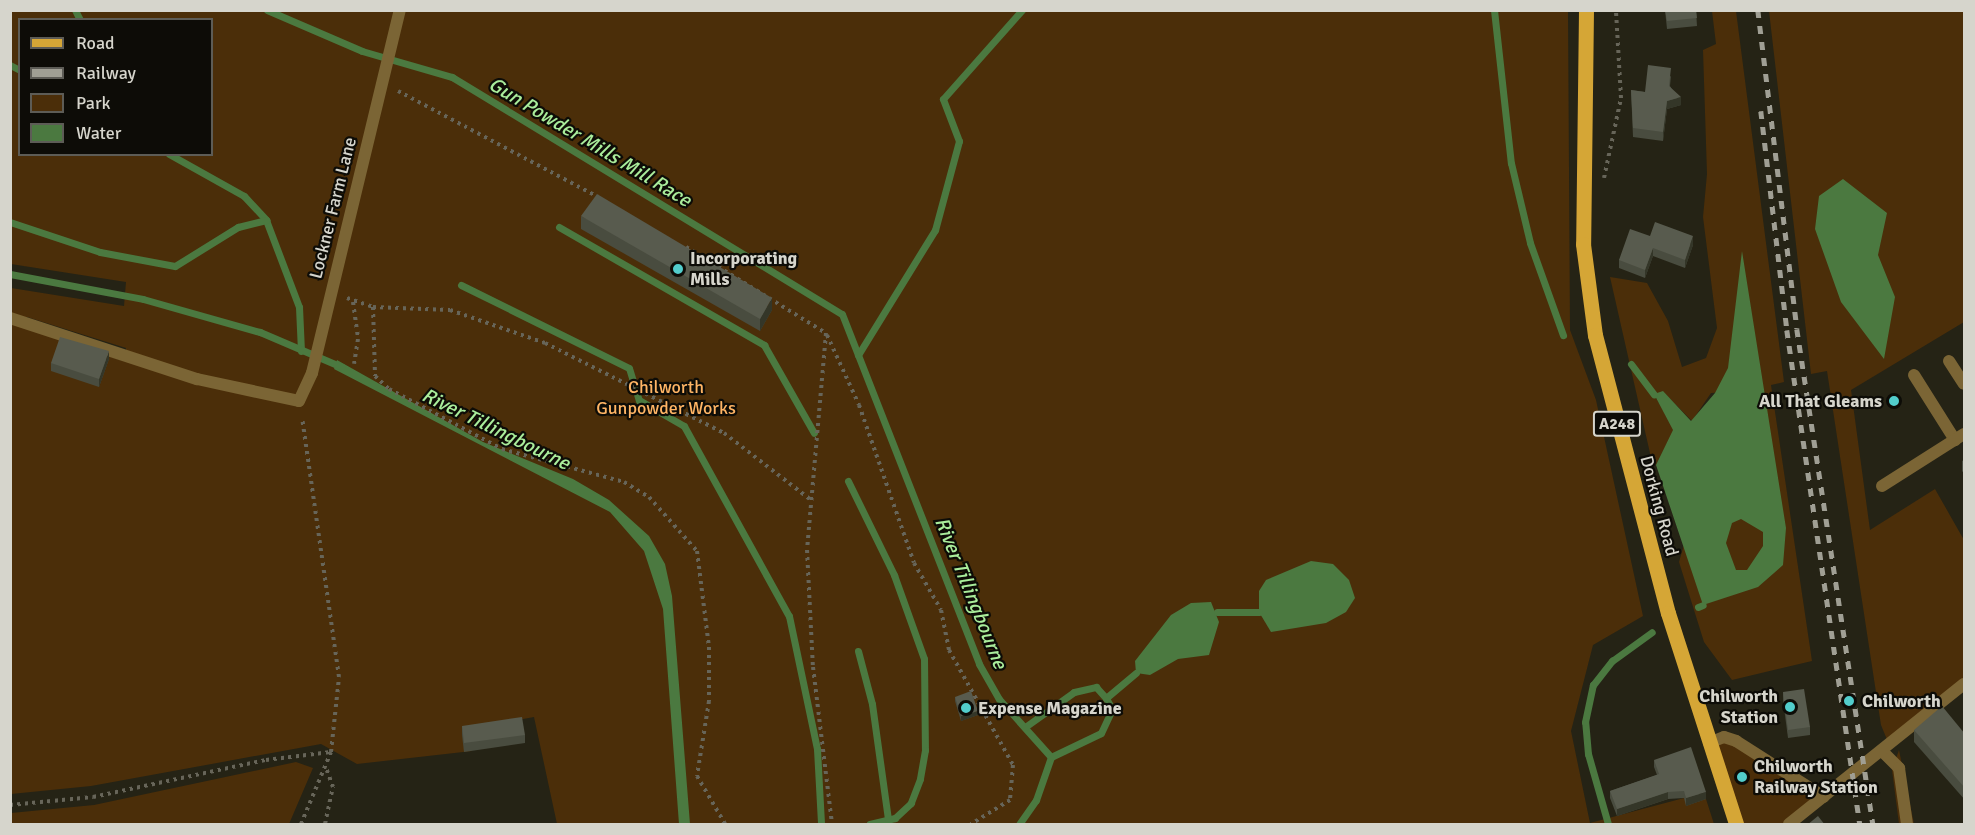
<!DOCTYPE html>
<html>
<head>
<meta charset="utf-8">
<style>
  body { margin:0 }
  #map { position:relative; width:1975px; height:835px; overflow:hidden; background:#252315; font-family:Signika,sans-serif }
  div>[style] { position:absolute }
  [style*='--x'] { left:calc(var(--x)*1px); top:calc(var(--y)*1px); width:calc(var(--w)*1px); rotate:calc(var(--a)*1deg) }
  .green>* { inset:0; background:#4b2e09 }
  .water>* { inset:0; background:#4b7940 }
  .stream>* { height:7px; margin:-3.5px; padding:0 3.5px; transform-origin:3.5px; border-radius:3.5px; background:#4b7940 }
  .path>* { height:4px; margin-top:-2px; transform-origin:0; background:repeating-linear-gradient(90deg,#676559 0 3px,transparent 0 7.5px) }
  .service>* { height:12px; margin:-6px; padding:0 6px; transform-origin:6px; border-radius:6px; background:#7b6535 }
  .minor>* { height:12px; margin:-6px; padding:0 6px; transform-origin:6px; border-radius:6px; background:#7b6535 }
  .primary>* { height:15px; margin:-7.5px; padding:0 7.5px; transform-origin:7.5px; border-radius:7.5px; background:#d5a636 }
  .rail>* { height:4.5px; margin-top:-2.25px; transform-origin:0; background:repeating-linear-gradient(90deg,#a09f94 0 8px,transparent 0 16px) }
  .wall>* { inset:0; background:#494c3f }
  .shaded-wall>* { inset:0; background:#343628 }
  .building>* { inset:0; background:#585b4e }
  .dots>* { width:16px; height:16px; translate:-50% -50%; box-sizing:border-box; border:3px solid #0d0c07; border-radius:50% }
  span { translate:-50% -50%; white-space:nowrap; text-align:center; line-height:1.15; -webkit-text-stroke:4.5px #0d0c07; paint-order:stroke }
  .shield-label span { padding:2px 4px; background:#0d0c07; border:2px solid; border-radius:4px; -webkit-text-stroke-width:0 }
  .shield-label { font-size:16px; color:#d6d5cc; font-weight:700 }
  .street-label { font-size:18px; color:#d6d5cc }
  .poi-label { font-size:18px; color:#d6d5cc; font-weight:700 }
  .left { translate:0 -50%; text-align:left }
  .right { translate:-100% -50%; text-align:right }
  .park-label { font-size:18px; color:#ffb565 }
  .water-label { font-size:20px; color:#aaed9b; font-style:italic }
  .frame { position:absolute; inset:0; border:12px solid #d6d5cc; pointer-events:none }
  .legend { position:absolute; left:18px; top:18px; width:195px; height:138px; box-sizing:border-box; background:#0d0c07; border:2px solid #5d5c56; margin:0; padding:8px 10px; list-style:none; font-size:18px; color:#d6d5cc }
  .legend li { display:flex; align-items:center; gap:12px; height:30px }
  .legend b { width:30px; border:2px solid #5d5c56 }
</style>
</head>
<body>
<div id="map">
  <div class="green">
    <div style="clip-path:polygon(evenodd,11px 11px,1568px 11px,1570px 330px,1596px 400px,1643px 616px,1593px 645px,1571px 731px,1590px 823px,1684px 798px,1706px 799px,1714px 824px,557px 824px,534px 717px,473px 728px,472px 751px,357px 764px,321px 744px,91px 786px,11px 794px,11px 288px,124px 306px,126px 282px,11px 264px,11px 11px,20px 20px,212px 20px,212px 154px,20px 154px,20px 20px,11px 11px,27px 317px,126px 348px,126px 362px,25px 327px,27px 317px)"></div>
    <div style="clip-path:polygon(1712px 11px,1736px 11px,1784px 382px,1771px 385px,1812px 661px,1732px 680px,1704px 642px,1679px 562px,1728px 392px,1711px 393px,1692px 421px,1663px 392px,1654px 394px,1674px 430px,1656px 465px,1652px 462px,1610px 277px,1647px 283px,1668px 321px,1682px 367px,1706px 358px,1717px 328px,1703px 217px,1707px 174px,1703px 50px,1716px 44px)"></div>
    <div style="clip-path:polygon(1769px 11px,1964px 11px,1964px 322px,1851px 390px,1870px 530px,1935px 489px,1964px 540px,1964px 685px,1890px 747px,1881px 725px,1827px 371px,1811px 374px)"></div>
    <div style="clip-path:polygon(1724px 737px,1824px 797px,1789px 824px,1736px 824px,1709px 743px)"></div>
    <div style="clip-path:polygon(1899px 750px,1914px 824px,1899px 824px,1892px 770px)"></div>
    <div style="clip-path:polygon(296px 762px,313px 768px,289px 824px,11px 824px,11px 813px,94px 805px)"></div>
  </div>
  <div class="water">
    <div style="clip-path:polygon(1843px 179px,1887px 213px,1878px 255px,1895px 297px,1884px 359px,1841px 302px,1815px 229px,1819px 196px)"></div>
    <div style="clip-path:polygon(evenodd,1742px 251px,1786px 528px,1783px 565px,1758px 587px,1703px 605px,1656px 465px,1673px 430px,1654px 394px,1663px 391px,1691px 421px,1715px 393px,1728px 368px,1742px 251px,1741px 519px,1763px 532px,1763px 546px,1747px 570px,1736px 570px,1726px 543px,1732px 523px,1741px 519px)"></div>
    <div style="clip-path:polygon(337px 360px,483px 442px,573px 479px,609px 500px,649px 536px,665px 564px,672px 596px,690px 824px,679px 824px,663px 609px,644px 551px,610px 512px,334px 369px)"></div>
    <div style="clip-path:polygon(1311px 561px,1333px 564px,1349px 580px,1355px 598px,1346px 612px,1326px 623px,1271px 632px,1259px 612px,1259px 591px,1266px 580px)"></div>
    <div style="clip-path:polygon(1211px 602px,1219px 622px,1209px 655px,1178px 659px,1150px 675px,1136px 673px,1135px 661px,1171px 615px,1191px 603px)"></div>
  </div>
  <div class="stream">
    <div style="--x:75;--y:10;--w:11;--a:63"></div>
    <div style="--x:267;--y:10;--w:103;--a:23.3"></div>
    <div style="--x:362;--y:51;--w:94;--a:16.1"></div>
    <div style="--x:452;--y:77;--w:456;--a:31.3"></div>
    <div style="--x:842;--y:314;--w:376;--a:68.6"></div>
    <div style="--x:979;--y:664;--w:40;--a:60.3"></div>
    <div style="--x:999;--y:699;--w:78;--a:48.1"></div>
    <div style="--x:1051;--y:757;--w:46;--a:109.2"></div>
    <div style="--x:1036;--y:800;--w:29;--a:125"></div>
    <div style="--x:1494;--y:10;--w:154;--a:83.7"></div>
    <div style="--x:1511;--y:163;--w:82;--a:76.6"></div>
    <div style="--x:1530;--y:243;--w:98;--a:70.3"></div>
    <div style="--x:10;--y:65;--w:11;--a:27"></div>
    <div style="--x:169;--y:154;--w:86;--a:29.2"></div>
    <div style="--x:244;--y:196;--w:33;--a:47"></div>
    <div style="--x:266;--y:220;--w:93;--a:69.2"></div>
    <div style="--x:299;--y:307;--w:44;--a:87.4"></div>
    <div style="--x:10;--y:222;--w:95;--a:18.4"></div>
    <div style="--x:100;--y:252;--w:76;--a:10.6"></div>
    <div style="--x:175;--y:266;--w:74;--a:-31.8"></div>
    <div style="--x:238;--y:227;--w:29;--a:-14"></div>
    <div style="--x:559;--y:227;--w:237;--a:29.9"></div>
    <div style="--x:764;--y:345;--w:101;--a:60.4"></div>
    <div style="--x:10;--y:274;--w:135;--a:10.6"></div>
    <div style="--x:143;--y:299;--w:122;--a:15.8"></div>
    <div style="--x:260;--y:332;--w:89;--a:23.1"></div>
    <div style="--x:461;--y:285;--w:187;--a:26.3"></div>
    <div style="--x:629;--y:368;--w:34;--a:73"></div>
    <div style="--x:639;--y:400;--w:52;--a:30"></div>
    <div style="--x:684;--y:426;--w:217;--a:61.1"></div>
    <div style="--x:789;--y:616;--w:136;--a:78.1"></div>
    <div style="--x:817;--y:749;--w:75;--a:86.9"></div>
    <div style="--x:858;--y:355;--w:147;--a:-58.4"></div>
    <div style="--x:935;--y:230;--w:92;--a:-74.9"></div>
    <div style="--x:959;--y:141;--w:45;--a:-110.9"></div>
    <div style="--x:943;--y:99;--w:119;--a:-48.4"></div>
    <div style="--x:1631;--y:364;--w:38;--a:53"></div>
    <div style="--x:848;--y:481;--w:105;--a:63.9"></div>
    <div style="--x:894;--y:575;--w:89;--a:70.3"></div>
    <div style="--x:924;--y:659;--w:91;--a:89.4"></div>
    <div style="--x:925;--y:750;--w:29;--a:100"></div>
    <div style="--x:920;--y:779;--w:26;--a:111"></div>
    <div style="--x:911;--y:803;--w:22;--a:137"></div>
    <div style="--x:895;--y:818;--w:26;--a:167"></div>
    <div style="--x:1698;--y:607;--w:5;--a:-22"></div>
    <div style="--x:1217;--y:612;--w:42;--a:0"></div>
    <div style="--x:858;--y:651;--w:55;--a:75.2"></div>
    <div style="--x:872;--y:704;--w:117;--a:82.1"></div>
    <div style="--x:1025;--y:727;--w:60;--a:-35.5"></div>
    <div style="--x:1074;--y:692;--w:23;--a:-13"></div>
    <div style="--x:1096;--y:687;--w:15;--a:48"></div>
    <div style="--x:1051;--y:757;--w:55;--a:-25.6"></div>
    <div style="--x:1101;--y:733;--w:26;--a:-65"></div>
    <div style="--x:1112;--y:709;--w:13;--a:-119"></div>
    <div style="--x:1106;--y:698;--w:39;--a:-40"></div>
    <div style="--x:1608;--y:824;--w:73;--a:-105.9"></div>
    <div style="--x:1588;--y:754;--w:32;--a:-95"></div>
    <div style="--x:1585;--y:722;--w:38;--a:-78"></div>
    <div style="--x:1593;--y:685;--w:31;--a:-52"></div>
    <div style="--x:1612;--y:661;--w:49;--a:-35.9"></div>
  </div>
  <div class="path">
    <div style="--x:398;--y:91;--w:226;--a:27.9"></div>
    <div style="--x:1604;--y:178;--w:82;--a:-78"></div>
    <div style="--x:1621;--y:98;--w:88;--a:-93.3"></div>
    <div style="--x:686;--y:247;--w:164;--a:31.6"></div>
    <div style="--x:826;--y:333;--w:218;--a:95"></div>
    <div style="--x:807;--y:550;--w:117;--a:87.1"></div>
    <div style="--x:813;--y:667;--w:158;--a:83.1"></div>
    <div style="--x:347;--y:298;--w:28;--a:19"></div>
    <div style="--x:373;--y:307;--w:77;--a:2.2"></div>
    <div style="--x:450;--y:310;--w:101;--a:19.2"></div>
    <div style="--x:545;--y:343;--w:200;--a:26.7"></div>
    <div style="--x:724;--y:433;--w:110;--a:37.6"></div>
    <div style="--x:353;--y:302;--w:37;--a:82"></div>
    <div style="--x:358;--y:339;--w:25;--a:99"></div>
    <div style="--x:373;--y:307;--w:69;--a:88.3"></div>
    <div style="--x:375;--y:376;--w:19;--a:43"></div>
    <div style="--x:389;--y:389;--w:128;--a:28"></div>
    <div style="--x:502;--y:449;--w:126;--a:15.1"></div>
    <div style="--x:624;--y:482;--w:29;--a:31"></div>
    <div style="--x:649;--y:497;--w:72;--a:48.4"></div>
    <div style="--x:697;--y:551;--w:97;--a:82.9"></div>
    <div style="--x:709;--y:647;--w:54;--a:90"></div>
    <div style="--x:709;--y:701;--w:76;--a:99.1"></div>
    <div style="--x:697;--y:776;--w:56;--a:59.7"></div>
    <div style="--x:827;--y:335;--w:77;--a:65.4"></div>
    <div style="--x:859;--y:405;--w:167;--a:70.8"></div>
    <div style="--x:914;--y:563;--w:54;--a:60.1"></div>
    <div style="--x:941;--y:610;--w:41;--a:78.7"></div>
    <div style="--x:949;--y:650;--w:132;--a:60.9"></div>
    <div style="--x:1013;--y:765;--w:35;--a:95"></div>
    <div style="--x:1010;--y:800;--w:46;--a:148.4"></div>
    <div style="--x:10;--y:805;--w:83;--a:-5.5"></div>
    <div style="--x:93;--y:797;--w:177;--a:-12.1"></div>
    <div style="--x:266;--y:760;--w:65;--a:-7"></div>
    <div style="--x:301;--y:824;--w:78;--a:-67.4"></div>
    <div style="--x:331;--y:752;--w:75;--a:-83.9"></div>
    <div style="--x:339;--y:677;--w:262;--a:-98.1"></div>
    <div style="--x:325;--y:824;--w:38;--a:-78"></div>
    <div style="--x:333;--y:787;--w:20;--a:-110"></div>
  </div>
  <div class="service">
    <div style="--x:1949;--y:361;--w:27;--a:57"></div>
    <div style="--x:1914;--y:375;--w:77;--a:57.8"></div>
    <div style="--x:1882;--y:486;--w:97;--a:-32.4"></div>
    <div style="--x:1883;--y:752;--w:23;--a:45"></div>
    <div style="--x:1899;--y:768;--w:57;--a:81.9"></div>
  </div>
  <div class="minor">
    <div style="--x:10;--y:318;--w:197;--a:18.1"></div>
    <div style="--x:197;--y:379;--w:104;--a:12.2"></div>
    <div style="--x:299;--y:401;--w:31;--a:-65"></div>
    <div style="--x:312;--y:373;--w:374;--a:-76.4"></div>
    <div style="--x:1709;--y:743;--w:16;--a:-22"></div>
    <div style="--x:1724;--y:737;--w:13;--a:18"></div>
    <div style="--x:1736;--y:741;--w:104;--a:32.5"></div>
    <div style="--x:1789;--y:824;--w:224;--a:-38.7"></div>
  </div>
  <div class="primary">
    <div style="--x:1586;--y:10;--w:234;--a:90.7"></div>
    <div style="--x:1583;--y:244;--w:92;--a:82.5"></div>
    <div style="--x:1595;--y:335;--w:287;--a:75.3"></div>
    <div style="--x:1668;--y:613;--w:222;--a:72.1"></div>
  </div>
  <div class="rail">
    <div style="--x:1758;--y:10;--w:321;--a:83"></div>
    <div style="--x:1797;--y:329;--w:501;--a:81.27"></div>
    <div style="--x:1761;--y:111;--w:221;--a:83.2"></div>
    <div style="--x:1787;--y:330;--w:499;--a:81.6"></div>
  </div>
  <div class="wall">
    <div style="clip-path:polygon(1665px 10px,1696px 10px,1697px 26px,1667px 29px)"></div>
    <div style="clip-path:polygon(1671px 76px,1670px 86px,1681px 105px,1667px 109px,1663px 141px,1633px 137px,1631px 90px,1645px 92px)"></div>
    <div style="clip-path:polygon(581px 216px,772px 310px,760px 331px,581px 229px)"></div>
    <div style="clip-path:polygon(1650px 236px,1693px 245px,1685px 268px,1653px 256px,1645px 278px,1619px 268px,1619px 260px)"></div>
    <div style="clip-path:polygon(109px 359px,99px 387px,51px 371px,51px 363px)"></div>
    <div style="clip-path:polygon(1965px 459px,1965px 475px,1962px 471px,1962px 461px)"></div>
    <div style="clip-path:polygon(1783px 692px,1810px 727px,1810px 735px,1788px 738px,1783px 700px)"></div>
    <div style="clip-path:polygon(955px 697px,978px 715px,961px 721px,955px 701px)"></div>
    <div style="clip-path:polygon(462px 726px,525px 735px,525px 743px,464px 752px,462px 735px)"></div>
    <div style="clip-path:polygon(1914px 730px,1965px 734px,1965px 800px,1914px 742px)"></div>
    <div style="clip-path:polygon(1654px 760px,1706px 799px,1686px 806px,1684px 798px,1668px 799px,1617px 816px,1610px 798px,1610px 791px,1657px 775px,1654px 767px)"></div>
  </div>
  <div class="shaded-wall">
    <div style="clip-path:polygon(1681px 97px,1681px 105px,1667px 109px,1663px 141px,1663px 132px,1667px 101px)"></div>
    <div style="clip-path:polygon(1693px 236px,1693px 245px,1685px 268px,1685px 260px)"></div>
    <div style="clip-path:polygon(1653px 248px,1653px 256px,1645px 278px,1645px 270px)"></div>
    <div style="clip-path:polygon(772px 298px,772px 310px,760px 331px,760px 319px)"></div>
    <div style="clip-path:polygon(109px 351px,109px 359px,99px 387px,99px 379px)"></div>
    <div style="clip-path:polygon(978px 711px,978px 715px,961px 721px,961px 716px)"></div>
    <div style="clip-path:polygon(1668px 792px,1668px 799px,1617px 816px,1617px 809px)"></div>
    <div style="clip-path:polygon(1706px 792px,1706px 799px,1686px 806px,1686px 798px)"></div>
  </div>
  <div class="building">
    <div style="clip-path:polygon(1665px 10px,1696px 10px,1697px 18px,1667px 21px)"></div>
    <div style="clip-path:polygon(1648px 65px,1671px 68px,1669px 86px,1681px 97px,1667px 101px,1663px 132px,1633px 128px,1631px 90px,1645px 92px)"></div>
    <div style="clip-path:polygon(597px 194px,772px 298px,760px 319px,581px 216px)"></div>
    <div style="clip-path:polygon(1655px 222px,1693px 236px,1685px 260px,1653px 248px,1645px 270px,1619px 260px,1630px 229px,1650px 236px)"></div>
    <div style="clip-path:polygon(60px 337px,109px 351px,99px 379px,51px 363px)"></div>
    <div style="clip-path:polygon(1804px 689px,1810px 727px,1788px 730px,1783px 692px)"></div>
    <div style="clip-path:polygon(971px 691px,978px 711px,961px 716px,955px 697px)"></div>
    <div style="clip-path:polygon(1942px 706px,1965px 734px,1965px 788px,1914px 730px)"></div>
    <div style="clip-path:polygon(522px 717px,525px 735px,464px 743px,462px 726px)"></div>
    <div style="clip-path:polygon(1691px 747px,1706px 792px,1686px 798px,1684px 791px,1668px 792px,1617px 809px,1610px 791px,1659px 774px,1654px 760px)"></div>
    <div style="clip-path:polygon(1818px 816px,1825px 825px,1807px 825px)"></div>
  </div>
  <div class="dots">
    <div style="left:678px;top:269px;background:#52cdcc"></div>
    <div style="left:1894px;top:401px;background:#52cdcc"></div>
    <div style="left:1849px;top:701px;background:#52cdcc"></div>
    <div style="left:1790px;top:707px;background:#52cdcc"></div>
    <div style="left:966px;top:708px;background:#52cdcc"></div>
    <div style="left:1742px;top:777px;background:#52cdcc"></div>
  </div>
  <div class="shield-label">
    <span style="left:1617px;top:424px">A248</span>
  </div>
  <div class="street-label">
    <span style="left:333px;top:208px;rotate:-76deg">Lockner Farm Lane</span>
    <span style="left:1659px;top:506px;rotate:75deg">Dorking Road</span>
  </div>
  <div class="poi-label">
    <span class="left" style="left:690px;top:269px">Incorporating<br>Mills</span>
    <span class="right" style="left:1882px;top:401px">All That Gleams</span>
    <span class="right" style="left:1778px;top:707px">Chilworth<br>Station</span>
    <span class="left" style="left:1862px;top:701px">Chilworth</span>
    <span class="left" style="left:978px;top:708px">Expense Magazine</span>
    <span class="left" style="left:1754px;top:777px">Chilworth<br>Railway Station</span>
  </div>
  <div class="park-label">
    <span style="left:666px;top:398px">Chilworth<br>Gunpowder Works</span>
  </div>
  <div class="water-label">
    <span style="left:590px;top:142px;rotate:31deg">Gun Powder Mills Mill Race</span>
    <span style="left:496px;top:429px;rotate:26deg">River Tillingbourne</span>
    <span style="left:971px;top:593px;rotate:68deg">River Tillingbourne</span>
  </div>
  <div class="frame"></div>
  <ul class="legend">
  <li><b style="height:8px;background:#d5a636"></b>Road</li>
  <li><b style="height:8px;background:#a09f94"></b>Railway</li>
  <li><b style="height:16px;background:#4b2e09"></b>Park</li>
  <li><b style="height:16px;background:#4b7940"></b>Water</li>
  </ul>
</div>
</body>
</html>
